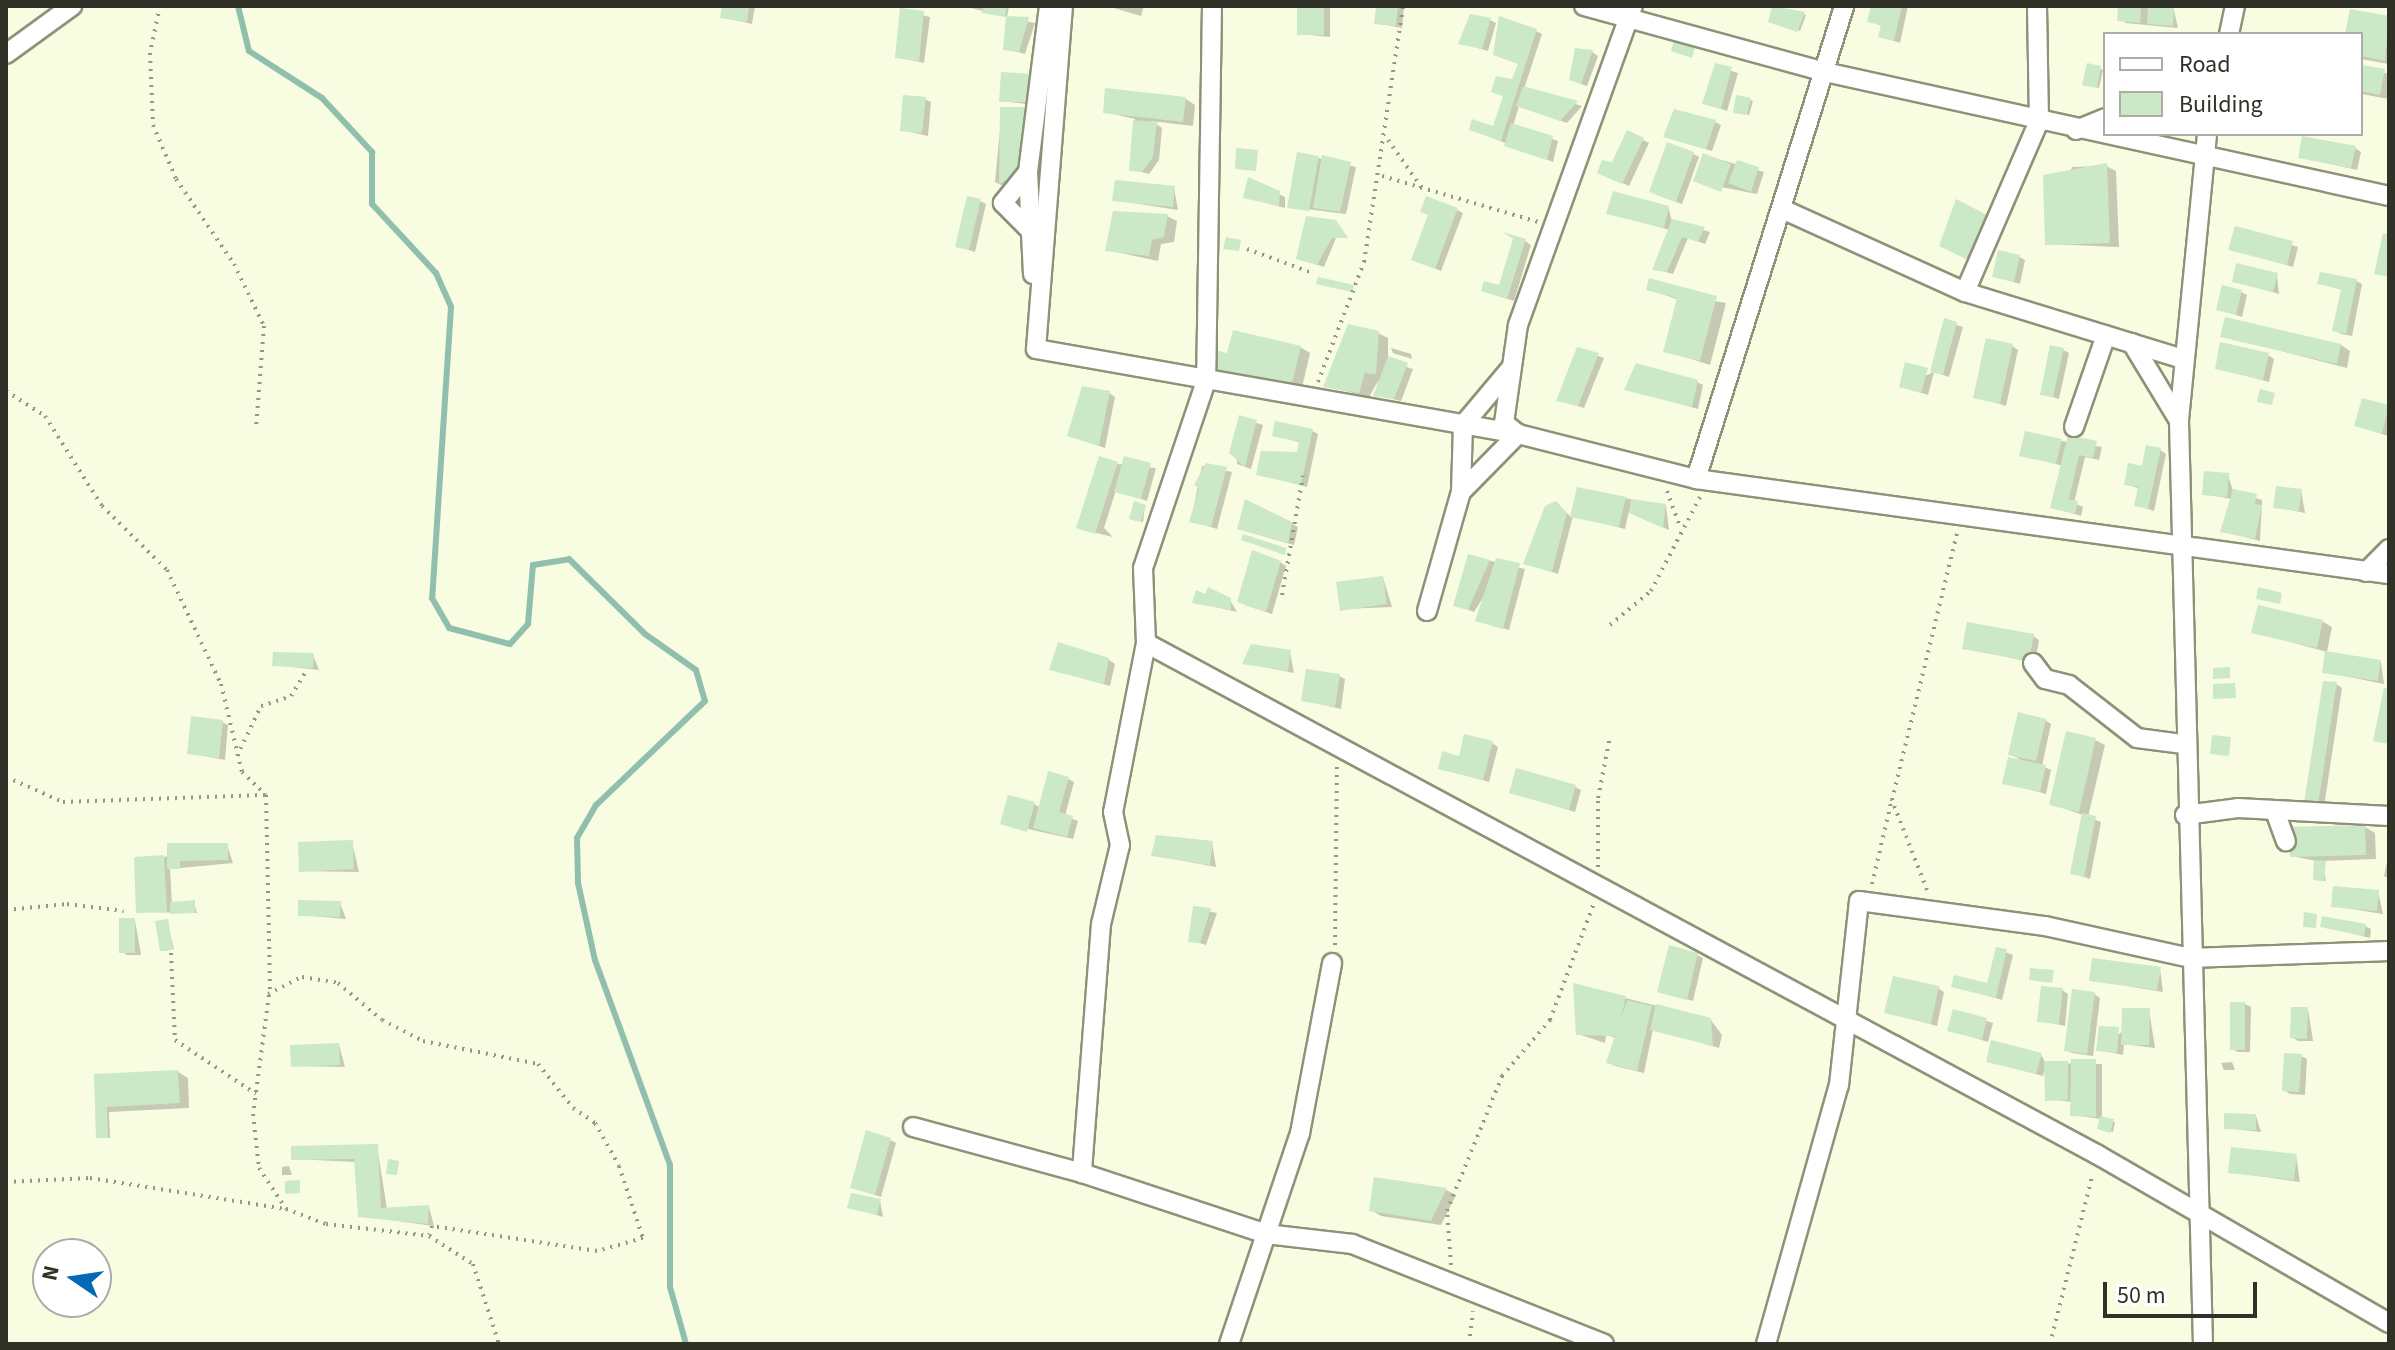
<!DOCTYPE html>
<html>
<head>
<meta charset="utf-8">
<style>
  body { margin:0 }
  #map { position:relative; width:2395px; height:1350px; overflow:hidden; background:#f8fce0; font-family:"Source Sans 3",sans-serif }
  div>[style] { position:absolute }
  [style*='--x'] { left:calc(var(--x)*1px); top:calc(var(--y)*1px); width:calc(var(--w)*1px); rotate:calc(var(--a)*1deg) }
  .shadow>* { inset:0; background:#0003 }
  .stream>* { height:6px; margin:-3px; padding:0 3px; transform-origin:3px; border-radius:3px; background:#91bfad }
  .building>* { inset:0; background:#cbe8c7 }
  .path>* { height:4px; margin-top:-2px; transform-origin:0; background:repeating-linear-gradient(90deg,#949784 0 2px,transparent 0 8px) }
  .roads { filter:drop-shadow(2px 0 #8e9279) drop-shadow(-2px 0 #8e9279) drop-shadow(0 2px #8e9279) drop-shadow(0 -2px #8e9279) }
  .street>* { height:18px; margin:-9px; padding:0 9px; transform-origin:9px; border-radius:9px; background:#fff }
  span { translate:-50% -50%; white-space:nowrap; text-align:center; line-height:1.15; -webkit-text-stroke:6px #fff; paint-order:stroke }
  .frame { position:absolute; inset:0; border:8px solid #303127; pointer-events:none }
  .legend { position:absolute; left:2103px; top:32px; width:260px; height:104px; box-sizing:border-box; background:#fff; border:2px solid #acada9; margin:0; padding:10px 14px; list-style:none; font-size:24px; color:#303127 }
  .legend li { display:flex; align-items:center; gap:16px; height:40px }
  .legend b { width:40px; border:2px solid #acada9 }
  .north { position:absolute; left:32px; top:1238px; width:80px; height:80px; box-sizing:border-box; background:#fff; border:2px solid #acada9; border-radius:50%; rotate:283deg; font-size:22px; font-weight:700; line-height:32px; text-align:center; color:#303127 }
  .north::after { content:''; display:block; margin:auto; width:28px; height:36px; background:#0569b5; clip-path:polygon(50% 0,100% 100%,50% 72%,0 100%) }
  .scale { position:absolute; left:2103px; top:1282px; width:154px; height:36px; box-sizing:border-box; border:4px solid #303127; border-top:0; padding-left:10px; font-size:24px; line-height:28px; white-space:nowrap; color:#303127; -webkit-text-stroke:6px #fff; paint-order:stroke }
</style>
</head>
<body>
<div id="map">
  <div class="shadow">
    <div style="clip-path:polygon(724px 6px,755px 6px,752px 24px,722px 17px)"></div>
    <div style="clip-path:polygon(963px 6px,1009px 6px,1007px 17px)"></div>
    <div style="clip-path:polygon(1107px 6px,1144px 6px,1141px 16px)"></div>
    <div style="clip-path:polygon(1299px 6px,1330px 6px,1330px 37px,1299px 34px)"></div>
    <div style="clip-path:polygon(1378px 6px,1404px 6px,1402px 28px,1376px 23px)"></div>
    <div style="clip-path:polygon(1774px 6px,1806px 15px,1800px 31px,1770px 21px)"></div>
    <div style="clip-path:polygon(1873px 6px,1908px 6px,1900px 43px,1880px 36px,1882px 26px,1870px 21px)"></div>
    <div style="clip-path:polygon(2120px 6px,2173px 6px,2178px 28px,2125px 23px)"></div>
    <div style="clip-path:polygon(902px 11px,930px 17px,924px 63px,897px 57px)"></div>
    <div style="clip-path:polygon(2351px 11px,2389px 18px,2389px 64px,2361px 59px,2361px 34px,2347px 34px)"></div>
    <div style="clip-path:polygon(1008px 18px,1035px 23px,1025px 54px,1005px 49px)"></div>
    <div style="clip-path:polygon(1490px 20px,1496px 23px,1488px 51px,1461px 43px)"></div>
    <div style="clip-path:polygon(1536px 31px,1542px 34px,1524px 89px,1582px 106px,1567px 123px,1519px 106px,1513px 126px,1558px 141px,1553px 162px,1477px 132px,1494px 128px)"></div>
    <div style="clip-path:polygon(1592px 52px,1598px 56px,1587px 86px,1578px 83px)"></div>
    <div style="clip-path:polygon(1716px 66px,1738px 73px,1727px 111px,1705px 103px)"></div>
    <div style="clip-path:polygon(2088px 66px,2103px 70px,2099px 88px,2087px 85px)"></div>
    <div style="clip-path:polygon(2361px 67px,2389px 74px,2389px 99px,2361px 94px)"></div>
    <div style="clip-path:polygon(1033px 75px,1034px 105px,1001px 101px)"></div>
    <div style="clip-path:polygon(1738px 98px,1753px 101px,1749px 115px,1737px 113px)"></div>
    <div style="clip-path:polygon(925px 99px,931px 102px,928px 136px,902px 130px)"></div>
    <div style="clip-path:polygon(1186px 99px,1195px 105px,1193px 126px,1151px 121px,1162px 128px,1159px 160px,1149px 174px,1131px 169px,1135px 119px,1105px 112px)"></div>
    <div style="clip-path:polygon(1002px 109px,1031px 113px,1021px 178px,1001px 185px,995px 182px)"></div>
    <div style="clip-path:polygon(1715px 122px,1721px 125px,1712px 151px,1671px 139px)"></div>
    <div style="clip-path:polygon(1643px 140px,1649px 143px,1629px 186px,1605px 175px)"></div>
    <div style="clip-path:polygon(2355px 148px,2361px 152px,2357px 170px,2300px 157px)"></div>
    <div style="clip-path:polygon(1693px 154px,1699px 157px,1682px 204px,1657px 195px)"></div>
    <div style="clip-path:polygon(1704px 155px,1764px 172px,1757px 194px,1701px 183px)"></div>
    <div style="clip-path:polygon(1318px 158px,1356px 167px,1346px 214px,1290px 207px)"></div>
    <div style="clip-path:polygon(2106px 166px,2116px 171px,2119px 247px,2047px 244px,2072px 167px)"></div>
    <div style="clip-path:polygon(1249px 180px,1285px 197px,1285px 208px,1245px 197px)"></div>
    <div style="clip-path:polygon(1174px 188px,1178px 210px,1114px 200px)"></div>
    <div style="clip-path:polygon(980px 201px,986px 204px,975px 252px,958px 246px)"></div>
    <div style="clip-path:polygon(1957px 202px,1993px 221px,1973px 261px,1942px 245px)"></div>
    <div style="clip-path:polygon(1668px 207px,1672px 221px,1710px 232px,1705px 244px,1688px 238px,1673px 274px,1654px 269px,1670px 230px,1608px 213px)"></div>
    <div style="clip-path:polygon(1457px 210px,1463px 213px,1441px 271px,1420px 262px)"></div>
    <div style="clip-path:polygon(1167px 216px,1177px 221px,1174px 242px,1161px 244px,1158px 261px,1107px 250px)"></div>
    <div style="clip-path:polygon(1336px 222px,1348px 238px,1336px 238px,1324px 267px,1305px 261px)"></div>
    <div style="clip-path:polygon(2236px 228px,2298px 247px,2293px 267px,2231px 249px)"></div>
    <div style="clip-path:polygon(1525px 241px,1531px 245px,1514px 301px,1489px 293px,1500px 288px)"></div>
    <div style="clip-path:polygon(2019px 257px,2025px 260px,2020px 284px,1994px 276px)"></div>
    <div style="clip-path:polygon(2277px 275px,2279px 294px,2234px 281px)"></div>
    <div style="clip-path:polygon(2356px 281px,2362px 284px,2352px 336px,2341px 334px,2335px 330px,2342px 290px,2320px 283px)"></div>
    <div style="clip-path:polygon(1648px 289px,1726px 303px,1710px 365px,1666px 351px,1679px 300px)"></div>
    <div style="clip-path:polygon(2241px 292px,2247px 295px,2242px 317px,2219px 309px)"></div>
    <div style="clip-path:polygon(1945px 321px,1963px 327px,1949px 377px,1934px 372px,1928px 395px,1901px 386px,1932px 373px)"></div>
    <div style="clip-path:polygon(1378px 333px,1388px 338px,1388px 361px,1413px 369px,1401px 401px,1376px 395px,1378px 381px,1369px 397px,1326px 386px)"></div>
    <div style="clip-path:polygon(2223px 336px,2341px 345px,2350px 351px,2347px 368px)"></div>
    <div style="clip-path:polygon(2012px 346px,2018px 350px,2006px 406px,1976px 397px)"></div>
    <div style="clip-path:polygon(1300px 347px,1310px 353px,1301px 392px,1213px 368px,1229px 356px)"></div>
    <div style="clip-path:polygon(1391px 348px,1411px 354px,1412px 359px,1393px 353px)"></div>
    <div style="clip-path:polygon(1578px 349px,1604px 358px,1584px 408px,1558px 400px)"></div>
    <div style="clip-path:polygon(2063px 350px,2069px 353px,2059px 399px,2042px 394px)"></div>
    <div style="clip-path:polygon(2268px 355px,2274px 359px,2269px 382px,2217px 368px)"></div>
    <div style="clip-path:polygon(1697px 382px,1703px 385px,1698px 409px,1627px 389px)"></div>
    <div style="clip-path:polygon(1109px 393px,1115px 397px,1105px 448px,1076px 438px)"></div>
    <div style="clip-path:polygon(2363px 400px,2389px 407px,2388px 436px,2356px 425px)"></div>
    <div style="clip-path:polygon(1241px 418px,1263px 425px,1251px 469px,1237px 464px)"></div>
    <div style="clip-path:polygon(1312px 431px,1318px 434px,1307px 487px,1258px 474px,1298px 454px,1301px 443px,1274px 435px)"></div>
    <div style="clip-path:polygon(2061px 441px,2102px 447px,2099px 460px,2085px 457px,2074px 503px,2083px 507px,2081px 516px,2053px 507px,2063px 466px,2021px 454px)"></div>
    <div style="clip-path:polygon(2160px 450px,2166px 454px,2154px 511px,2136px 505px,2140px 489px,2126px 484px)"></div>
    <div style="clip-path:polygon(1117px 464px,1156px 468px,1147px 501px,1116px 490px,1104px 528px,1113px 537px,1084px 530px)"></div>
    <div style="clip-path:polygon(1202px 466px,1232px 472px,1217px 529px,1191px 521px)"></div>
    <div style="clip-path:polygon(2228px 475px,2233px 491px,2262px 500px,2260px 541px,2222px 531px,2232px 499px,2204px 494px)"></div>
    <div style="clip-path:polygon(1578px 489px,1666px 506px,1669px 530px,1629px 511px,1625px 529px,1573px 516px,1558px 574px,1526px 563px,1556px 503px,1572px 518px)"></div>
    <div style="clip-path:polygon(2301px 490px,2305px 513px,2276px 507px)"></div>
    <div style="clip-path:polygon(1145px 506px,1143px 522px,1133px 520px)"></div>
    <div style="clip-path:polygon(1292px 524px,1298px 527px,1294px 545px,1245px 531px)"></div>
    <div style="clip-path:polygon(1470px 556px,1525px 569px,1509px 630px,1478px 621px,1487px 591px,1474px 612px,1456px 605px)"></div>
    <div style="clip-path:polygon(1280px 562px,1286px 566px,1272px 614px,1245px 605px)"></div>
    <div style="clip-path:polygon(1383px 578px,1392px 607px,1342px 609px)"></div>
    <div style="clip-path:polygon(1230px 600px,1237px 612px,1195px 602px)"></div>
    <div style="clip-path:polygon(2323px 622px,2332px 627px,2327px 652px,2254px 632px)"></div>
    <div style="clip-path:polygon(2033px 636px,2039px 640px,2035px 663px,1964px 648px)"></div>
    <div style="clip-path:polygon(1290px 652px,1294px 673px,1244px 663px)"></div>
    <div style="clip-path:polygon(313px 655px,319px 670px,274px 665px)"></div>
    <div style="clip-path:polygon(1109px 660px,1115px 664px,1110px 686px,1051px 669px)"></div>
    <div style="clip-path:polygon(2381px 662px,2384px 684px,2324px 672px)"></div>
    <div style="clip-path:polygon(1339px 676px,1345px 679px,1341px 709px,1303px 700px)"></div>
    <div style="clip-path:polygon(2336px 684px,2342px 688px,2324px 807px,2312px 805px)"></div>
    <div style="clip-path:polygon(2045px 720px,2051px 724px,2042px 766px,2051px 770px,2046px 794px,2005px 783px,2023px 761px,2010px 754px)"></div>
    <div style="clip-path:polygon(222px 722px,228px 725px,225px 760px,189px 753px)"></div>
    <div style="clip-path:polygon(2095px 740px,2105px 745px,2088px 817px,2101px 822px,2090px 879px,2073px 873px,2083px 815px,2051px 804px)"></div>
    <div style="clip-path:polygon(1492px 743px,1498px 747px,1489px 782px,1440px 768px)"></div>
    <div style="clip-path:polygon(1068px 779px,1074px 782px,1065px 816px,1078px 821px,1073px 839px,1002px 823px,1034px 804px,1041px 808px)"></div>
    <div style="clip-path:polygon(1575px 787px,1581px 790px,1575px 812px,1511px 792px)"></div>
    <div style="clip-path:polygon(2365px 827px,2375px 833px,2376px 859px,2322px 861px,2326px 881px,2317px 880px,2316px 861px,2292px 856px)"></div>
    <div style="clip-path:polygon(352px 842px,359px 872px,301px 871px)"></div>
    <div style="clip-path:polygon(1212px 843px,1216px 867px,1153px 855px)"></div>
    <div style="clip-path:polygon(227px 845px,233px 863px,170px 869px,172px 904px,194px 903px,197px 913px,138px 912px,164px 857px)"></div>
    <div style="clip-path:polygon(2389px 852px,2389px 879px,2384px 876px)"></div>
    <div style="clip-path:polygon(2378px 892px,2383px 914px,2333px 906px)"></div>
    <div style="clip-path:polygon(340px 903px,346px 919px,300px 915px)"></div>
    <div style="clip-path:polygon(1194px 908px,1217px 913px,1206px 945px,1190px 940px)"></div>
    <div style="clip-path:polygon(135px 920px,141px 955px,127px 955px,121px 951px)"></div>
    <div style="clip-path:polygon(167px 921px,174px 949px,164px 951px,161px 949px)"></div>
    <div style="clip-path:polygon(2322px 926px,2365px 926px,2371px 929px,2370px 938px)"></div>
    <div style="clip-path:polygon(1997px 949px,2013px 955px,2002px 1000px,1954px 986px,1989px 985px)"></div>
    <div style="clip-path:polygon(1697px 955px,1703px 958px,1693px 1001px,1660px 991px)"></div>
    <div style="clip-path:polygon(2160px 969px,2163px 992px,2091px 980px)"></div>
    <div style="clip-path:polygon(1938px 988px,1944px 992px,1937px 1026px,1887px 1012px)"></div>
    <div style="clip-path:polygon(2062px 990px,2068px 994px,2065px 1026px,2039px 1020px)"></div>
    <div style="clip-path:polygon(2094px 994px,2100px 998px,2093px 1056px,2072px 1053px,2066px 1050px)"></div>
    <div style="clip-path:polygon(1625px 998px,1710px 1019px,1722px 1035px,1719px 1048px,1653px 1029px,1644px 1073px,1615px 1066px,1609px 1063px,1617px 1038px,1606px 1035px,1605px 1043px,1578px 1034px)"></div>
    <div style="clip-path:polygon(2245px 1004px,2251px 1007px,2250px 1052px,2238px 1052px,2232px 1049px)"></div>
    <div style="clip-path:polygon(2308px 1009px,2313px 1041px,2298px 1041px,2292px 1037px)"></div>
    <div style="clip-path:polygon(2149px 1010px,2155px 1048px,2124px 1044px,2123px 1055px,2099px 1050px)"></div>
    <div style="clip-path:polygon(1955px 1011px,1993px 1023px,1988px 1042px,1950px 1030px)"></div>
    <div style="clip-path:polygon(339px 1045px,345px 1067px,293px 1066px)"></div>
    <div style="clip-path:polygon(2041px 1055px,2046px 1063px,2102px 1064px,2102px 1118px,2115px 1122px,2113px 1132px,2101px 1130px,2101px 1119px,2072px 1115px,2072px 1102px,2047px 1099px,2045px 1066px,2043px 1076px,1988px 1061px)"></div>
    <div style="clip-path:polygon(2301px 1056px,2307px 1059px,2305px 1095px,2290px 1094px,2284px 1090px)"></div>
    <div style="clip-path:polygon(2221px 1063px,2232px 1062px,2235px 1070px,2224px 1070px)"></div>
    <div style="clip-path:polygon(178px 1072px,188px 1078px,189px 1108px,109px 1112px,110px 1138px,98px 1137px,96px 1076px)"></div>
    <div style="clip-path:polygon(2256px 1116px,2261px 1132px,2226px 1128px)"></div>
    <div style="clip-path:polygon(890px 1140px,896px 1143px,881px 1197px,852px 1187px)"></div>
    <div style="clip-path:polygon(377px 1146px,387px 1209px,429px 1207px,434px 1226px,360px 1216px,357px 1162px,293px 1159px)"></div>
    <div style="clip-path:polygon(2296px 1156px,2300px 1182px,2230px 1172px)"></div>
    <div style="clip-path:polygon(289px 1166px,292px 1175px,282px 1175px,282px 1167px)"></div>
    <div style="clip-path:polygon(1375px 1179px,1446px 1190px,1456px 1195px,1441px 1225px,1381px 1216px,1371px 1210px)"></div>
    <div style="clip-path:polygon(880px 1201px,883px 1217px,849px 1207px)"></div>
  </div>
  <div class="stream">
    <div style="--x:238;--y:6;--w:46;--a:76.3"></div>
    <div style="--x:249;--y:51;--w:87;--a:32.8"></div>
    <div style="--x:322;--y:98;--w:74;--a:47.2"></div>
    <div style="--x:372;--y:152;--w:52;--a:90"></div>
    <div style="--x:372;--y:204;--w:94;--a:47.2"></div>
    <div style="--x:436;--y:273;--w:37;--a:66"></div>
    <div style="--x:451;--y:307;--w:292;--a:93.7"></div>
    <div style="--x:432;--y:598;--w:34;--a:60"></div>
    <div style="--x:449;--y:628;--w:63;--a:14.7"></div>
    <div style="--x:510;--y:644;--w:27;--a:-48"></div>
    <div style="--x:528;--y:624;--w:59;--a:-85.2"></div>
    <div style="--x:533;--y:565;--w:36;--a:-9"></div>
    <div style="--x:569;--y:559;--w:107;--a:44.6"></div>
    <div style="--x:645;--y:634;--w:62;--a:35.2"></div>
    <div style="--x:696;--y:670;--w:32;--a:74"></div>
    <div style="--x:705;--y:701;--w:151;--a:136.3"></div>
    <div style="--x:596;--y:805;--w:38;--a:120"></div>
    <div style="--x:577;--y:838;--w:45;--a:88.7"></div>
    <div style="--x:578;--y:883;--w:79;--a:77.6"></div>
    <div style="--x:595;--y:960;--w:218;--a:69.9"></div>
    <div style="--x:670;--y:1165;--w:122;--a:90"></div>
    <div style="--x:670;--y:1287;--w:59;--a:74.3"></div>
  </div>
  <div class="building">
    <div style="clip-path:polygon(722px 6px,749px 6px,747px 22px,720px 18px)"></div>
    <div style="clip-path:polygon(983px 6px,1007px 6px,1005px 17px,982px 13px)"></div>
    <div style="clip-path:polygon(1297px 6px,1324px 6px,1324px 35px,1297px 35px)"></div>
    <div style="clip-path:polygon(1376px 6px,1398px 6px,1396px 26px,1374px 24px)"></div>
    <div style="clip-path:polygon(1772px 6px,1805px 12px,1797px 32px,1768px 22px)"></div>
    <div style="clip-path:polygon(1871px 6px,1902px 6px,1894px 41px,1878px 37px,1881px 25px,1867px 22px)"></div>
    <div style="clip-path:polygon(2118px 6px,2141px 6px,2140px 23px,2117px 21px)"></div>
    <div style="clip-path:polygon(2148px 6px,2174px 6px,2173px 26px,2147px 24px)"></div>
    <div style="clip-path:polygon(900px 8px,924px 11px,919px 61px,895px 58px)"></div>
    <div style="clip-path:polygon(2350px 9px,2389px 16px,2385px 61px,2361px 56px,2361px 34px,2345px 34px)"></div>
    <div style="clip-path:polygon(1470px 14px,1491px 18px,1482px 49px,1458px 44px)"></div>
    <div style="clip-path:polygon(1006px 16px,1029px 17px,1019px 52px,1003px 50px)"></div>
    <div style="clip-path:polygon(1499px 16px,1537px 29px,1501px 141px,1469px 130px,1472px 119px,1493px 126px,1503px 96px,1491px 92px,1496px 76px,1512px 79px,1518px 64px,1493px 55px)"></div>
    <div style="clip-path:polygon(1674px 41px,1695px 48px,1692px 58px,1671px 51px)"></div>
    <div style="clip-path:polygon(1575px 48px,1593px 50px,1581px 84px,1569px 80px)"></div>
    <div style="clip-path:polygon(1715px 63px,1732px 67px,1721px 109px,1702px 104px)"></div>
    <div style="clip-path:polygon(2087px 63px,2101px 66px,2097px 88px,2082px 85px)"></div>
    <div style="clip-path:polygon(2361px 65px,2385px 69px,2380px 95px,2361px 91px)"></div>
    <div style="clip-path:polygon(1001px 72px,1034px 74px,1028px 102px,999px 102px)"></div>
    <div style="clip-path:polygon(1523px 86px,1578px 101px,1560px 121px,1516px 106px)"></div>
    <div style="clip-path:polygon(1105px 88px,1186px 97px,1183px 122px,1103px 113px)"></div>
    <div style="clip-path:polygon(903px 95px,926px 97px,922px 133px,900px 131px)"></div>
    <div style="clip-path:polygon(1736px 95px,1751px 98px,1747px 115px,1733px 113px)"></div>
    <div style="clip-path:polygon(1000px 107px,1026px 107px,1016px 175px,999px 184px)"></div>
    <div style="clip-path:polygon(1674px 109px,1716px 120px,1706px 149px,1663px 137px)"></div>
    <div style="clip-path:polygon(1133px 120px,1157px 122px,1153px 157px,1142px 172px,1129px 171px)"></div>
    <div style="clip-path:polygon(1511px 123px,1553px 136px,1547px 160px,1504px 146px)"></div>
    <div style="clip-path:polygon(1627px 130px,1644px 138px,1622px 184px,1597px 173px,1602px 160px,1612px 162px)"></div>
    <div style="clip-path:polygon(2302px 136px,2356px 146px,2351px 168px,2298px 158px)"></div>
    <div style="clip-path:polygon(1667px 142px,1694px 152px,1676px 202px,1649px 192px)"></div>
    <div style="clip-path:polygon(1236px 148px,1258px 150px,1256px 171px,1235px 169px)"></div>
    <div style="clip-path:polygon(1297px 152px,1319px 156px,1309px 211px,1287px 208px)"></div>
    <div style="clip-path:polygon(1703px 153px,1731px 164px,1721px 192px,1693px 181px)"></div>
    <div style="clip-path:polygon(1322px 155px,1351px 162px,1340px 212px,1313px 208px)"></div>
    <div style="clip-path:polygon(1737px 160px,1759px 167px,1751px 192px,1728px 183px)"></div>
    <div style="clip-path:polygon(2107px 163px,2110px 243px,2045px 245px,2043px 175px)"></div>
    <div style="clip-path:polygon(1248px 177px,1280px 191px,1279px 206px,1243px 198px)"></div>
    <div style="clip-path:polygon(1115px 180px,1175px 186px,1173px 207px,1112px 201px)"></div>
    <div style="clip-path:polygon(1613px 191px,1669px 206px,1664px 228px,1606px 214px)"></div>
    <div style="clip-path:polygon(967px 196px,981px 199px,969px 250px,955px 247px)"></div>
    <div style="clip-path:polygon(1426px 196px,1458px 208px,1435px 269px,1411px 260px,1428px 215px,1420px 212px)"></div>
    <div style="clip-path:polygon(1956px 199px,1989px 216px,1966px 259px,1939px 246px)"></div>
    <div style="clip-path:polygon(1113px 211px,1168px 214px,1164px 237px,1152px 240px,1149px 256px,1105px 251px)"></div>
    <div style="clip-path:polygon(1306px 216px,1336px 220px,1348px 238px,1332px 238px,1317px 265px,1296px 259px)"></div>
    <div style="clip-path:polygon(1672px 219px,1705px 227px,1698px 242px,1682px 237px,1667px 272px,1652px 270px)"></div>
    <div style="clip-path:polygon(2235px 226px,2293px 241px,2287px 265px,2228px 250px)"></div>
    <div style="clip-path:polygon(1503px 232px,1526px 239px,1507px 299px,1481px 291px,1484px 281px,1499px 285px,1513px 239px)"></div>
    <div style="clip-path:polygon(2383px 233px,2389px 235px,2389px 277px,2374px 274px)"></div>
    <div style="clip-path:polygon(1226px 237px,1241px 240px,1239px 251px,1223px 249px)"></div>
    <div style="clip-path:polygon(1998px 250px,2020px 255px,2014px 282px,1992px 277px)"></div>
    <div style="clip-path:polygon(2236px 263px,2278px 273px,2273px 292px,2232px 282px)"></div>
    <div style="clip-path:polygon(2320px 272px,2357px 279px,2346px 334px,2332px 331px,2341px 289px,2317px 284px)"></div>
    <div style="clip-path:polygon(1318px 277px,1354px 285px,1352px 292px,1316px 284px)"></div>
    <div style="clip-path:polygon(1649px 278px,1717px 296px,1700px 361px,1663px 352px,1677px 298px,1646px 290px)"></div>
    <div style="clip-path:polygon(2222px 285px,2242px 290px,2236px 315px,2216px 310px)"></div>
    <div style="clip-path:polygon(2225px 317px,2341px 344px,2337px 364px,2220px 337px)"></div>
    <div style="clip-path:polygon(1944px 318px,1957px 322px,1943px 375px,1930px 372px)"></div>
    <div style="clip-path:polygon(1348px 324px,1379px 331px,1376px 374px,1365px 373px,1359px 393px,1323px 387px)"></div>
    <div style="clip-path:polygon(1233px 330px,1301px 346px,1291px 388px,1210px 369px,1215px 350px,1227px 353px)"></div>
    <div style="clip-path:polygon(1986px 338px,2013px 344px,2000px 404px,1973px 398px)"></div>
    <div style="clip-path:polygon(2220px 342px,2269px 353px,2263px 380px,2215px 369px)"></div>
    <div style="clip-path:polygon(2050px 345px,2064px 348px,2053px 397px,2040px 395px)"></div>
    <div style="clip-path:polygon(1577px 347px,1599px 353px,1578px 406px,1556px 401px)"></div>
    <div style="clip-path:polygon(1388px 356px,1408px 363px,1394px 399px,1373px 396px)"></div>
    <div style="clip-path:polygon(1905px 362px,1928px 368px,1921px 393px,1899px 387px)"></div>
    <div style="clip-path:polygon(1636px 363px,1698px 380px,1692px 407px,1624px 390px)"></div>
    <div style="clip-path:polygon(1082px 386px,1110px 391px,1099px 446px,1067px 436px)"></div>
    <div style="clip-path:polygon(2260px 389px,2275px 393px,2272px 405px,2257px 402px)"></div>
    <div style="clip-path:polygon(2362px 398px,2389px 405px,2382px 434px,2354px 426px)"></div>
    <div style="clip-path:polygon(1239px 415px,1257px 420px,1245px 467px,1229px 453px)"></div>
    <div style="clip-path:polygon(1275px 421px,1313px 429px,1301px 485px,1256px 475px,1261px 451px,1297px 452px,1299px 442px,1272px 436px)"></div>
    <div style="clip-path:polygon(2025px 431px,2062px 439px,2056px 464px,2019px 456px)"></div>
    <div style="clip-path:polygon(2068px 435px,2097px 441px,2093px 458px,2079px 455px,2069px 499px,2078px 501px,2075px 514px,2050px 508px)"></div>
    <div style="clip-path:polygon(2146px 445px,2161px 448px,2148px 509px,2134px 506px,2138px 487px,2124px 485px,2128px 463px,2142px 466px)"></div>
    <div style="clip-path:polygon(1099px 456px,1118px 462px,1095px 534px,1076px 528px)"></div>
    <div style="clip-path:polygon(1124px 456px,1151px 463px,1141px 499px,1114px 492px)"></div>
    <div style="clip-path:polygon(1206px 463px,1227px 467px,1211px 527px,1189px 522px,1199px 488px,1194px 485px)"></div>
    <div style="clip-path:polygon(2204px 471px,2229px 473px,2227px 497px,2202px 495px)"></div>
    <div style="clip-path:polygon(2276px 486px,2302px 489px,2299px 511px,2273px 508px)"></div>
    <div style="clip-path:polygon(1577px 487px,1626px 497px,1619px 527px,1570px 517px)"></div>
    <div style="clip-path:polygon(2233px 489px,2257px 494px,2255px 504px,2262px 505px,2255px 539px,2220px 532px)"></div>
    <div style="clip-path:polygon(1245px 499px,1292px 522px,1288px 543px,1237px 529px)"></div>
    <div style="clip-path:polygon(1631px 499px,1666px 504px,1663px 528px,1629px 513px)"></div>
    <div style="clip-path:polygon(1134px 501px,1146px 505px,1141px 522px,1129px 519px)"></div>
    <div style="clip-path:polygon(1556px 501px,1567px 513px,1552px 572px,1523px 564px,1545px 506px)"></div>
    <div style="clip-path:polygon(1243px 534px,1286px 548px,1285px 555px,1241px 540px)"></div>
    <div style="clip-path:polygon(1252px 550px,1281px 561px,1266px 612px,1237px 602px)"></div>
    <div style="clip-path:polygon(1468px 554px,1490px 560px,1468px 610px,1453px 606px)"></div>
    <div style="clip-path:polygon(1496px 558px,1520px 563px,1503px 629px,1475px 621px)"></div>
    <div style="clip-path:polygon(1383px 576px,1387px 604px,1340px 611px,1336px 582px)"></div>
    <div style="clip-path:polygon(1208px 587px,1231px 598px,1231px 610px,1192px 603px,1196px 590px,1205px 594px)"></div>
    <div style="clip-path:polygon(2258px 587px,2282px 593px,2280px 604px,2256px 599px)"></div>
    <div style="clip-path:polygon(2258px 605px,2323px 620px,2317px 648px,2251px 633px)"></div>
    <div style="clip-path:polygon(1967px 622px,2034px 634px,2029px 661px,1962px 649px)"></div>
    <div style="clip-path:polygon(1058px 642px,1109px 658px,1104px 684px,1049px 670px)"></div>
    <div style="clip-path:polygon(1251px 644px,1291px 650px,1288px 671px,1242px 664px)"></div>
    <div style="clip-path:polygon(2325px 651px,2381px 660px,2378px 681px,2322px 673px)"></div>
    <div style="clip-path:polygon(273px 652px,314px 653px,313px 668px,272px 666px)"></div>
    <div style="clip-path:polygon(2230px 667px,2230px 678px,2213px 679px,2213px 668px)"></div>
    <div style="clip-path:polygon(1306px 669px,1340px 674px,1335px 707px,1301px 701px)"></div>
    <div style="clip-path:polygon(2323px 681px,2337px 682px,2318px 805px,2304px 803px)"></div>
    <div style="clip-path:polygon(2235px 683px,2236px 698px,2213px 699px,2213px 684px)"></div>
    <div style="clip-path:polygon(2384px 688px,2389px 689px,2389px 744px,2373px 741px)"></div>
    <div style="clip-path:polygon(2018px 712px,2046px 719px,2036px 761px,2008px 755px)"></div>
    <div style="clip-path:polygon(191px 716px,223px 720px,219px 758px,187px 754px)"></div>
    <div style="clip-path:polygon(2066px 731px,2096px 738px,2079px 812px,2049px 805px)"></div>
    <div style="clip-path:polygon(1464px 734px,1493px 741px,1483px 780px,1438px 769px,1442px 751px,1459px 756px)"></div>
    <div style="clip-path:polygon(2212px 735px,2231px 737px,2229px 756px,2210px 754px)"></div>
    <div style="clip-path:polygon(2008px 757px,2046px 765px,2040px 792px,2002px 784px)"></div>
    <div style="clip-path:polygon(1516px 768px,1576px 785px,1569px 810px,1509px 793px)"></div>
    <div style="clip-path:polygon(1048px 771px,1069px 777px,1059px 812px,1073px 816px,1067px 837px,1033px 828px)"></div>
    <div style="clip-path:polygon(1008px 795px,1035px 802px,1027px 832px,1000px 824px)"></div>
    <div style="clip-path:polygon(2082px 813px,2096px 816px,2084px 877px,2070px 874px)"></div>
    <div style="clip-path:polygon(2365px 825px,2366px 855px,2290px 857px,2289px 827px)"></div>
    <div style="clip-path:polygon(1156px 835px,1213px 841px,1210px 865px,1151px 856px)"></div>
    <div style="clip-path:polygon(353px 840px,354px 869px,299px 872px,298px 842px)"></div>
    <div style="clip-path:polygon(167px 843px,228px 843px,228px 860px,180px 861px,180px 869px,167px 869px)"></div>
    <div style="clip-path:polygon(164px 855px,167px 912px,136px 913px,134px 857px)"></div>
    <div style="clip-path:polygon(2314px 860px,2326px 861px,2324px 881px,2313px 880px)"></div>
    <div style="clip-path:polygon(2333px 886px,2379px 890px,2377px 911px,2331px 907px)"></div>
    <div style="clip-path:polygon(195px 900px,195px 913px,170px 914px,170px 902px)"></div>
    <div style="clip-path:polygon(298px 900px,341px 901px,340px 917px,298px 916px)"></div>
    <div style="clip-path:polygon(1193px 906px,1211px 908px,1200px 943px,1188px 942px)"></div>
    <div style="clip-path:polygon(2304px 912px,2317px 914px,2316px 928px,2303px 927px)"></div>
    <div style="clip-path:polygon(2322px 916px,2366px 924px,2364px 936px,2320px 927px)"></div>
    <div style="clip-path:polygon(119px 918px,135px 918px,135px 953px,119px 953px)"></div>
    <div style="clip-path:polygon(168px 919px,173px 949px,160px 951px,155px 921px)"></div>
    <div style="clip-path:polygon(1669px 945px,1698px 953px,1687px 1000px,1657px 992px)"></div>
    <div style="clip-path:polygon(1996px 947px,2007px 949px,1996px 998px,1951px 987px,1954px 975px,1987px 983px)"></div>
    <div style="clip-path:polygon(2092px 958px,2161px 967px,2157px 990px,2089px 981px)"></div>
    <div style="clip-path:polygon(2030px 968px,2054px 970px,2052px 983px,2029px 980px)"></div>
    <div style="clip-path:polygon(1893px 976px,1939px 986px,1931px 1024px,1884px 1013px)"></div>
    <div style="clip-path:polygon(1573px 983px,1626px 996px,1617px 1036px,1576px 1035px)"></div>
    <div style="clip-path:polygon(2041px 986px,2063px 988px,2059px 1024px,2037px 1022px)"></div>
    <div style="clip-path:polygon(2072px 989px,2095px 992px,2087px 1054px,2064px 1051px)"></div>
    <div style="clip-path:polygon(1627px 1000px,1652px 1006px,1637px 1071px,1606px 1063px)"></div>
    <div style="clip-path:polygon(2230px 1002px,2245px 1002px,2245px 1050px,2230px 1050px)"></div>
    <div style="clip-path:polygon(1656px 1004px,1711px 1018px,1713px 1046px,1650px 1030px)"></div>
    <div style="clip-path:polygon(2291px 1007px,2308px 1007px,2307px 1039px,2290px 1038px)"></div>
    <div style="clip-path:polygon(2122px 1008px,2150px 1008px,2149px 1045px,2121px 1045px)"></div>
    <div style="clip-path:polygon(1953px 1009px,1987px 1018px,1982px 1040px,1947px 1031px)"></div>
    <div style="clip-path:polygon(2099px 1026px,2119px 1027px,2117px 1053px,2096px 1051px)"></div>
    <div style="clip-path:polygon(1991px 1040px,2042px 1053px,2036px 1074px,1986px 1062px)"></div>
    <div style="clip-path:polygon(339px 1043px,340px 1065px,291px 1067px,290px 1045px)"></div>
    <div style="clip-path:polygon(2284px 1053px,2302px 1054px,2299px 1092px,2282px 1091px)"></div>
    <div style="clip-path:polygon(2071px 1059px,2096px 1059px,2096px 1117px,2070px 1116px)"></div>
    <div style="clip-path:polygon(2044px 1061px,2068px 1061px,2068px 1100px,2045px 1101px)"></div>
    <div style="clip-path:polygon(178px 1070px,180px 1103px,107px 1107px,108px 1138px,96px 1138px,94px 1074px)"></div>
    <div style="clip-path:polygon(2224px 1113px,2256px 1114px,2256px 1130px,2224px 1129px)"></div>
    <div style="clip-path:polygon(2100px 1116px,2114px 1119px,2110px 1133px,2097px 1129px)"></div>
    <div style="clip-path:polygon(866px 1130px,891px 1138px,875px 1195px,850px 1188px)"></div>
    <div style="clip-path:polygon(378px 1144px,381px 1208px,429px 1205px,428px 1224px,358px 1217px,354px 1159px,291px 1160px,291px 1146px)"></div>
    <div style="clip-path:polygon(2231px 1147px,2297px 1154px,2294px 1180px,2228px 1173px)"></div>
    <div style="clip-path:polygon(388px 1159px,399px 1161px,397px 1175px,386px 1174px)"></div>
    <div style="clip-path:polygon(1374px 1177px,1447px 1188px,1431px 1221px,1369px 1211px)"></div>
    <div style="clip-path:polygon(300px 1180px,300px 1193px,285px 1194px,285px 1181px)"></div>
    <div style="clip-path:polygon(851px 1193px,881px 1199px,877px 1215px,847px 1208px)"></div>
  </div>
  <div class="path">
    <div style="--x:160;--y:6;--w:48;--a:102"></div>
    <div style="--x:150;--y:53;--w:72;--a:87.6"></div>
    <div style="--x:153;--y:125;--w:59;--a:66.9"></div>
    <div style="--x:176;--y:179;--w:103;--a:55.7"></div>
    <div style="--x:234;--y:264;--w:69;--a:64.2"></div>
    <div style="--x:264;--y:326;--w:101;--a:94.5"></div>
    <div style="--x:1388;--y:140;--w:59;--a:54.7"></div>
    <div style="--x:1382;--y:176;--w:163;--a:16.4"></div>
    <div style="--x:1247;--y:249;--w:67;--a:20.1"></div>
    <div style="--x:1318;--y:382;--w:129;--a:-69"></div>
    <div style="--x:1364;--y:262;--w:259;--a:-81.3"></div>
    <div style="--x:6;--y:391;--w:46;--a:32.7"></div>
    <div style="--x:45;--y:416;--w:107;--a:57.7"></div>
    <div style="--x:102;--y:506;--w:91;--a:44.6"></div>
    <div style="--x:167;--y:570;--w:126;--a:64.7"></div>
    <div style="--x:221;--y:684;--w:90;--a:76.6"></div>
    <div style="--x:242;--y:772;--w:33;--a:44"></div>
    <div style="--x:1667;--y:491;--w:38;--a:70"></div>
    <div style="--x:1282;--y:595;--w:121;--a:-80"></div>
    <div style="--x:1610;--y:625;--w:53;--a:-39.7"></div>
    <div style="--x:1651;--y:591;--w:106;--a:-62.5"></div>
    <div style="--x:237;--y:756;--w:55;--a:-64.4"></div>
    <div style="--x:261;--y:706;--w:32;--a:-18"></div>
    <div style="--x:291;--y:696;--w:29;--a:-59"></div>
    <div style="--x:6;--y:777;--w:62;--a:23.7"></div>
    <div style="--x:63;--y:802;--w:203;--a:-2"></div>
    <div style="--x:266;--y:795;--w:192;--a:88.8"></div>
    <div style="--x:270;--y:987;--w:128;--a:97.6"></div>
    <div style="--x:253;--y:1114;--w:54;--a:83.7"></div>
    <div style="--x:259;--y:1168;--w:49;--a:56.6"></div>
    <div style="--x:286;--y:1209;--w:43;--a:20.6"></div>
    <div style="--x:326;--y:1224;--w:104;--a:6.6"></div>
    <div style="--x:429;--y:1236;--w:52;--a:32.5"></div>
    <div style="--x:473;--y:1264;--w:84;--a:72"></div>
    <div style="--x:1598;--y:867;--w:69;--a:-90"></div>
    <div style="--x:1598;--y:798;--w:62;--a:-78.9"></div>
    <div style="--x:1872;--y:884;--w:83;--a:-76.8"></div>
    <div style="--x:1927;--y:890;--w:97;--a:-111.3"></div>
    <div style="--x:1892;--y:800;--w:274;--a:-76.3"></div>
    <div style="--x:6;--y:910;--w:61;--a:-5.6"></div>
    <div style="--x:67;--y:904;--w:57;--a:7"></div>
    <div style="--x:1335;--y:945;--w:179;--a:-89.4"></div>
    <div style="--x:171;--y:953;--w:87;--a:87.4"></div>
    <div style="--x:175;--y:1040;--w:97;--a:33.7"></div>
    <div style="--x:268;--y:994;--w:38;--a:-27"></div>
    <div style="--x:302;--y:977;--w:36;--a:9"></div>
    <div style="--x:338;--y:983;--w:57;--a:40.1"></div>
    <div style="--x:382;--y:1020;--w:46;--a:27.1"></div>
    <div style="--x:423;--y:1041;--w:117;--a:11.3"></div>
    <div style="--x:538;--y:1064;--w:56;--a:51.5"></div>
    <div style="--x:573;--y:1108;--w:27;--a:34"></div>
    <div style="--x:595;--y:1123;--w:49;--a:60.8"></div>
    <div style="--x:619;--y:1166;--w:76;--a:71.6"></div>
    <div style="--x:643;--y:1238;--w:48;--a:164.2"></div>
    <div style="--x:597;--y:1251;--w:167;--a:-171.4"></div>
    <div style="--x:432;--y:1226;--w:9;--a:108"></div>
    <div style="--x:6;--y:1182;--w:84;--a:-2.7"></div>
    <div style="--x:90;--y:1178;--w:198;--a:9"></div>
    <div style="--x:1451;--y:1265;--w:54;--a:-94.2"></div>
    <div style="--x:1447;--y:1211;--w:146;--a:-67.8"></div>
    <div style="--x:1502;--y:1076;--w:74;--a:-49.4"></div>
    <div style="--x:1550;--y:1020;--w:125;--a:-69.4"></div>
    <div style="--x:1385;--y:1344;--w:8;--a:-83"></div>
    <div style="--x:1469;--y:1344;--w:33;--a:-83"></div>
    <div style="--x:2050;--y:1344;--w:176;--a:-75.9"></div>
  </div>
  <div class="roads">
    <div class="street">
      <div style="--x:1063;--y:6;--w:344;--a:94.5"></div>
      <div style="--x:1036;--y:349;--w:489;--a:10"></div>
      <div style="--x:1518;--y:434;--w:184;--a:14.2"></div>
      <div style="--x:1696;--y:479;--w:699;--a:7.81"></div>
      <div style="--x:1212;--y:6;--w:375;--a:90.9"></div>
      <div style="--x:1206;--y:381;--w:197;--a:108.6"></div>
      <div style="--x:1143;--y:568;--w:75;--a:87.7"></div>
      <div style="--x:1146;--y:643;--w:172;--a:101"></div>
      <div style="--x:1113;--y:812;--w:34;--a:78"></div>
      <div style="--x:1120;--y:845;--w:81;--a:103.5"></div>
      <div style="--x:1101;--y:924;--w:250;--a:94.4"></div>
      <div style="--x:1082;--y:1173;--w:194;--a:18.3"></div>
      <div style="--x:1266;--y:1234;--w:87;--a:6.6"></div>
      <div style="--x:1352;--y:1244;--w:271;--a:21.6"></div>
      <div style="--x:1584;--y:6;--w:250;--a:15.3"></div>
      <div style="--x:1825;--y:72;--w:577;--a:12.4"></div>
      <div style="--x:2229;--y:34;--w:29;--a:-78"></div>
      <div style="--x:6;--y:54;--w:82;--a:-36"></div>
      <div style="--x:2076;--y:130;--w:31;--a:-22"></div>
      <div style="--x:1028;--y:172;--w:40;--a:129"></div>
      <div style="--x:1003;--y:203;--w:40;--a:45"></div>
      <div style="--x:1782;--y:209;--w:201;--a:24.4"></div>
      <div style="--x:1965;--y:292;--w:225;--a:17.1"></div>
      <div style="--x:1033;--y:274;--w:102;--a:-92.8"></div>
      <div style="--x:1028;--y:172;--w:167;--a:-82.8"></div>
      <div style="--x:1965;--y:292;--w:186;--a:-66.6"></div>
      <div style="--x:2039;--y:121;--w:115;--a:-91"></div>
      <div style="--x:2132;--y:343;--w:89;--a:58.8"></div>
      <div style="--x:2074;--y:427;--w:97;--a:-70.8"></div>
      <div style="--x:1696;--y:479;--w:496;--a:-72.6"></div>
      <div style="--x:1461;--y:492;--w:67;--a:-88.3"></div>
      <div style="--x:1463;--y:425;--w:75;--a:-49.9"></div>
      <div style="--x:2366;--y:572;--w:33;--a:-45"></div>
      <div style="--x:1427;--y:611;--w:124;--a:-74.1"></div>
      <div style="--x:1461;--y:492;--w:81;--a:-45.5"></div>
      <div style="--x:1518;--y:434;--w:18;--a:-142"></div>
      <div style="--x:1504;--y:423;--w:99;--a:-81.9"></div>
      <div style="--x:1518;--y:325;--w:339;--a:-70.2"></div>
      <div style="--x:1146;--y:643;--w:1081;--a:28.27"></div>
      <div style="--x:2098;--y:1155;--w:336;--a:30"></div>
      <div style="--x:2033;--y:663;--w:20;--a:53"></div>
      <div style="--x:2045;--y:679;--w:25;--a:14"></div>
      <div style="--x:2069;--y:685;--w:86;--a:37.9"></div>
      <div style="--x:2137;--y:738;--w:45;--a:7.6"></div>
      <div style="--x:2276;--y:814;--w:29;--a:70"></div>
      <div style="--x:2185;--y:815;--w:53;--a:-7.5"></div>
      <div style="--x:2238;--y:808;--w:151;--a:3"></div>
      <div style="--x:913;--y:1127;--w:175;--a:15.2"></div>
      <div style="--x:1229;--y:1344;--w:223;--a:-71.4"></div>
      <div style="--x:1300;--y:1133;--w:173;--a:-79.3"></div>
      <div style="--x:1766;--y:1344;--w:269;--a:-74.3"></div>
      <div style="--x:1839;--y:1085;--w:185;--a:-83.8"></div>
      <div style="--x:1859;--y:901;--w:188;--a:7.7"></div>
      <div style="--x:2045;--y:926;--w:148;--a:12.4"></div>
      <div style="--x:2190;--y:958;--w:199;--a:-2"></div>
      <div style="--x:2203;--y:1344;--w:924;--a:-91.49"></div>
      <div style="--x:2179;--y:420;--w:287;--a:-84.4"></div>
    </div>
  </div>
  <div class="frame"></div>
  <ul class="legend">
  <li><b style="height:10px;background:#fff"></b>Road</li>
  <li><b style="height:22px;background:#cbe8c7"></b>Building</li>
  </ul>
  <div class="north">N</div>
  <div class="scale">50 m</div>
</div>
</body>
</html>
